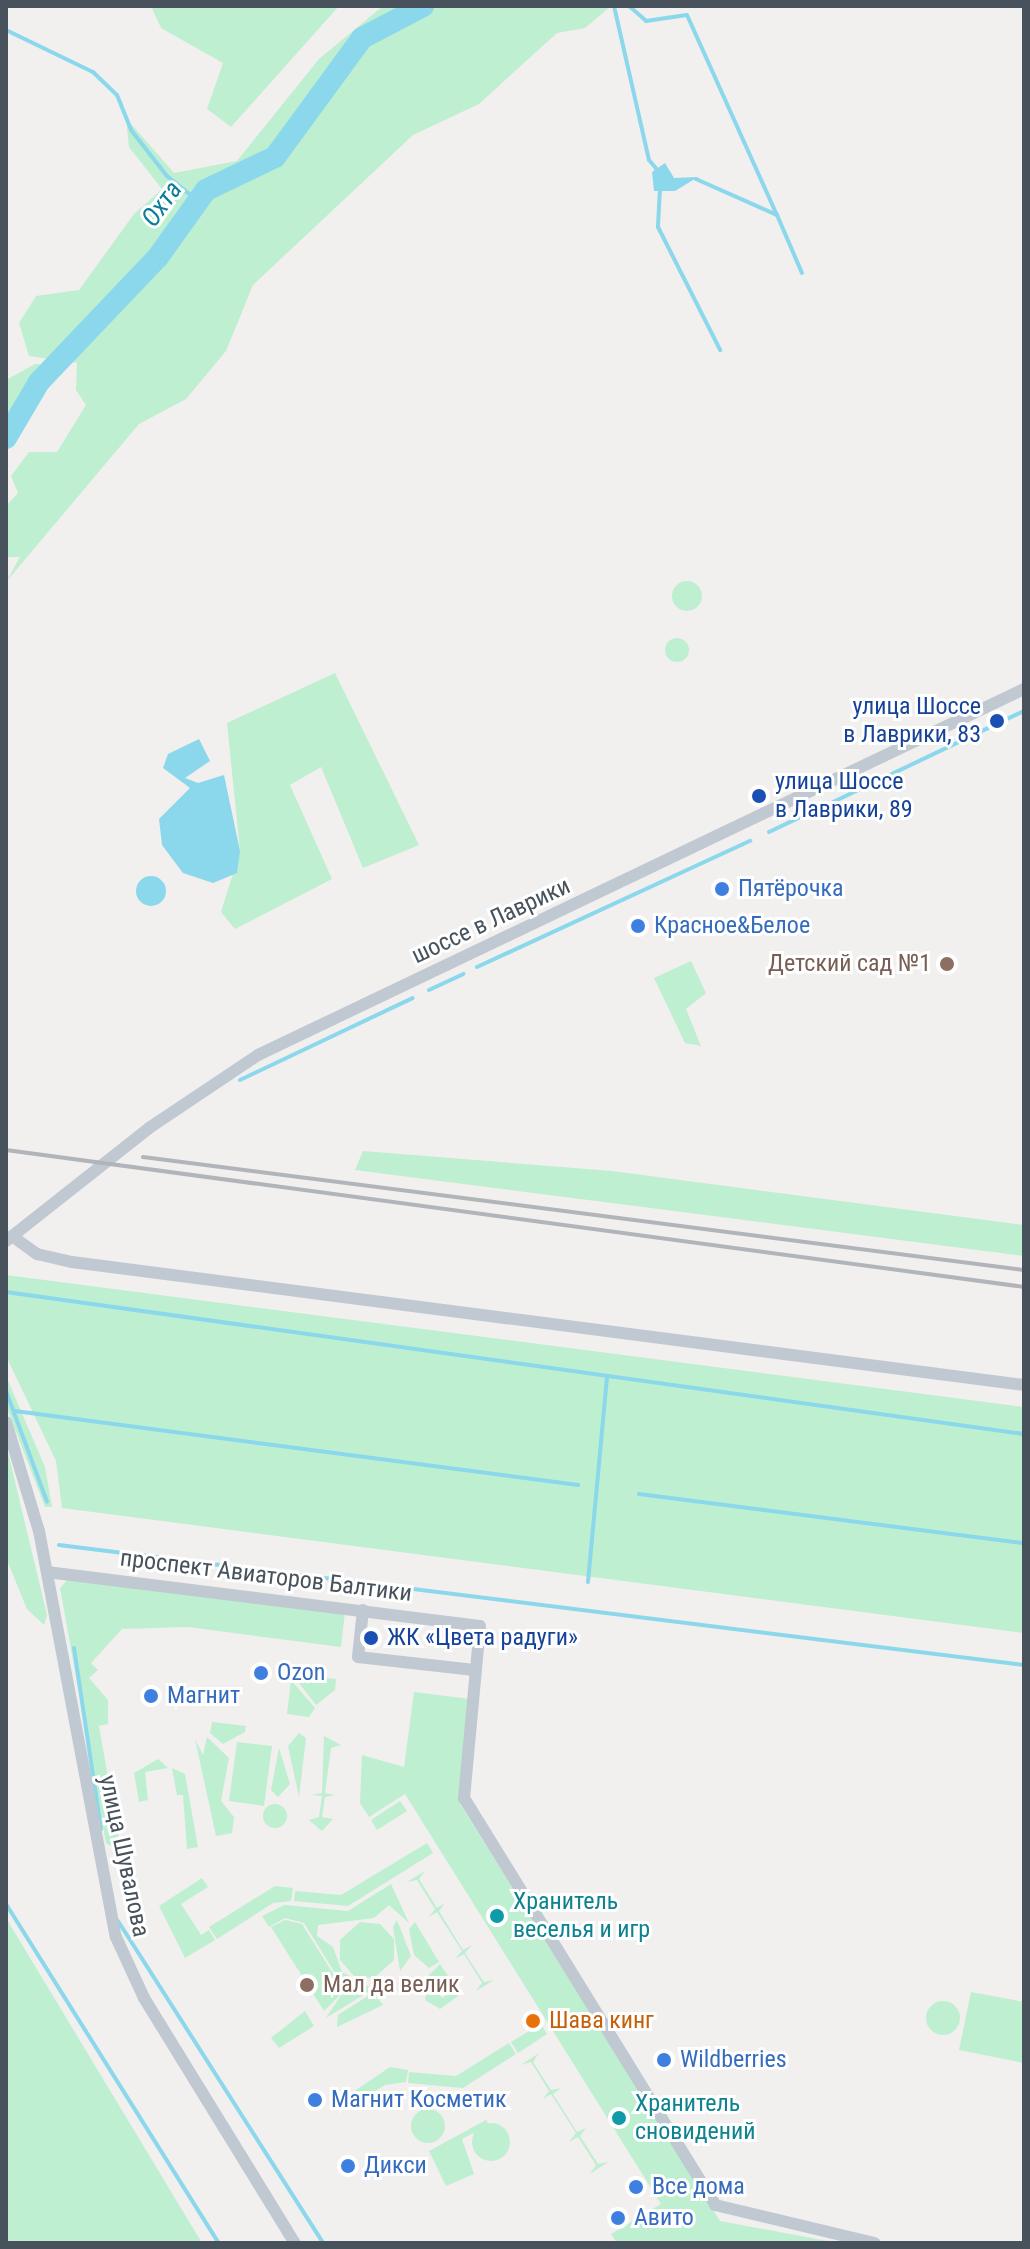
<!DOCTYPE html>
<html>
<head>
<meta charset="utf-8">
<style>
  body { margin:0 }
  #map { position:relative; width:1030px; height:2249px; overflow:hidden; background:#f2efef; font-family:"Roboto Condensed",sans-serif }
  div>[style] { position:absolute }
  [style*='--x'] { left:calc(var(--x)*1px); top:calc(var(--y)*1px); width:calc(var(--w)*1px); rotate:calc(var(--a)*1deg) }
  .green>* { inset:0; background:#beefd1 }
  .round { border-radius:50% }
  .water>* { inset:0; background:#8bd7eb }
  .stream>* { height:4px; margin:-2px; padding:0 2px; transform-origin:2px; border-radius:2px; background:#8bd7eb }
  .river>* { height:22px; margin:-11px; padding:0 11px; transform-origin:11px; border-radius:11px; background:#8bd7eb }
  .minor>* { height:12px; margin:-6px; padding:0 6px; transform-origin:6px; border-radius:6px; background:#c0c9d1 }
  .rail>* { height:4px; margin:-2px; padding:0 2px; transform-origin:2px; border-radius:2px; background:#b1b4b9 }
  .dots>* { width:22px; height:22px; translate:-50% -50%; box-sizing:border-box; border:4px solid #fff; border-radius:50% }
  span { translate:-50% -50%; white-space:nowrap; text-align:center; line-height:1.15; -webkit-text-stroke:6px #fff; paint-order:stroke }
  .transit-label { font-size:24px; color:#164399 }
  .right { translate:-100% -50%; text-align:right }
  .left { translate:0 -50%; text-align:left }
  .shop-label { font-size:24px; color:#366cbe }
  .street-label { font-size:24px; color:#47525c }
  .education-label { font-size:24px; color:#785e54 }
  .culture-label { font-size:24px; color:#0d838f }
  .food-label { font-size:24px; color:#c56008 }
  .water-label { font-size:26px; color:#0d7c9a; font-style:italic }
  .frame { position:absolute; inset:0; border:8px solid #47525c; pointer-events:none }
</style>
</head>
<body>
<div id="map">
  <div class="green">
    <div style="clip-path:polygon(151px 6px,339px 6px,231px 127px,207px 109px,223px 63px,161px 28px)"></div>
    <div style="clip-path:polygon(383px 6px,611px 6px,585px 28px,557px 33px,479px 104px,413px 135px,253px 285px,226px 351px,186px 399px,139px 424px,6px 582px,20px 557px,6px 557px,6px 506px,18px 493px,11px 476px,29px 452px,57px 452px,86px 405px,76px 390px,77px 363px,29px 356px,19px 323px,36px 296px,79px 290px,134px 214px,162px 189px,129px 147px,126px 118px,174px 173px,237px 161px,319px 59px)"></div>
    <div style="clip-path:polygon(35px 364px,58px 365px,56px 376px,6px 451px,6px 380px)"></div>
    <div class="round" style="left:672px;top:581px;width:30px;height:30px"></div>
    <div class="round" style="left:665px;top:638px;width:24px;height:24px"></div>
    <div style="clip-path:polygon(335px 673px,419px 845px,363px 868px,321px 767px,290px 785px,332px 879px,235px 929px,221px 912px,240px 851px,227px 723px)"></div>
    <div style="clip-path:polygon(691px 961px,706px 993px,686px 1009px,701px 1046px,685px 1043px,654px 978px)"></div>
    <div style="clip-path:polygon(363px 1151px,612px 1171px,1024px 1225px,1024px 1256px,355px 1170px)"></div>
    <div style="clip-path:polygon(6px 1275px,1024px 1407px,1024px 1633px,62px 1508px,56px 1461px,6px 1356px)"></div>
    <div style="clip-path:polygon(6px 1376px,45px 1467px,52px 1507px,45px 1507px,6px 1406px)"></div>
    <div style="clip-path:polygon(6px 1444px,47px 1615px,44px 1625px,27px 1609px,6px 1558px)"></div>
    <div style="clip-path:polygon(69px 1578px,345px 1612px,341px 1647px,188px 1627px,122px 1629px,91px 1663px,98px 1670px,89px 1678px,108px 1700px,108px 1724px,99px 1726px,121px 1852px,106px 1843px,60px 1588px)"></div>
    <div style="clip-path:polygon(292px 1674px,336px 1679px,335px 1690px,316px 1705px)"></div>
    <div style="clip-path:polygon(291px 1680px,315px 1708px,309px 1717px,287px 1714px)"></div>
    <div style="clip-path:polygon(414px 1692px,470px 1699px,460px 1804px,720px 2221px,838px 2243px,617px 2243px,611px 2234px,661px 2204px,405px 1794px,369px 1817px,360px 1803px,362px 1755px,404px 1767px)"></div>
    <div style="clip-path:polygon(212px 1722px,246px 1726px,245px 1732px,223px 1744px,210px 1733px)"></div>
    <div style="clip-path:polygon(299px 1733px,306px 1738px,299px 1797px,288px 1746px)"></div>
    <div style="clip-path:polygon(324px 1736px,341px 1745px,331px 1748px,325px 1793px,335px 1795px,325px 1797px,322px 1817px,333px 1819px,322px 1831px,309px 1820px,319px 1817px,322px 1796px,312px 1795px,322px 1793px)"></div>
    <div style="clip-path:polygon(207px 1737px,229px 1758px,221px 1801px,234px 1817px,232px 1833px,216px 1836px,195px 1739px,203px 1755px)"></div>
    <div style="clip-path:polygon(237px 1742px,272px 1746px,264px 1806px,229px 1801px)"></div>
    <div style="clip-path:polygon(279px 1748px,290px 1784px,278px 1797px,271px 1790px)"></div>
    <div style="clip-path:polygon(158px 1759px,168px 1768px,145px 1772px,148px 1800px,139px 1802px,134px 1773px)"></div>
    <div style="clip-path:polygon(172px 1768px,185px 1774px,198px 1847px,187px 1849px,183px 1795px,177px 1795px)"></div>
    <div style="clip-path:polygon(400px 1801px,407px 1811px,377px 1830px,371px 1820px)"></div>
    <div class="round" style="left:263px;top:1804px;width:24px;height:24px"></div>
    <div style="clip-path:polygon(427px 1843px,433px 1853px,348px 1906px,294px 1901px,295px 1891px,341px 1895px)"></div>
    <div style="clip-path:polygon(425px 1871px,419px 1879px,437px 1908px,445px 1903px,439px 1911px,463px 1950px,472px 1945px,465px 1953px,484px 1982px,494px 1980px,476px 1991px,482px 1983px,464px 1954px,455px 1959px,462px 1951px,437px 1912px,429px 1917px,435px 1909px,417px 1880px,407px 1882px)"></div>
    <div style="clip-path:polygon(202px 1878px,208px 1887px,181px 1904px,201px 1935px,209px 1930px,215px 1940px,185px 1958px,159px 1906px)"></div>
    <div style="clip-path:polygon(391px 1884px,409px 1923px,389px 1905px,374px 1918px,318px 1925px,317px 1936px,333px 1947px,342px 1972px,373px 1989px,326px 2018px,345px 1989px,304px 1923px,285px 1918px,269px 1927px,262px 1916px,284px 1905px,348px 1911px)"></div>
    <div style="clip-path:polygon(275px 1886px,293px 1888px,291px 1901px,273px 1903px,217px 1939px,209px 1927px)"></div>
    <div style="clip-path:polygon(6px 1918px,202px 2243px,6px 2243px)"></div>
    <div style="clip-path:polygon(285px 1920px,302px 1924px,344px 1991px,324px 2011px,271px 1927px)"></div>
    <div style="clip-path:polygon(397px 1920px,411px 1956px,400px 1971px,393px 1927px)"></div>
    <div style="clip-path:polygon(360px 1922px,380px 1924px,394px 1939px,394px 1960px,374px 1978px,354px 1976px,340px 1960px,340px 1940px)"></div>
    <div style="clip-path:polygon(415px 1922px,439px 1962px,429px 1968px,414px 1955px,409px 1929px)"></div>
    <div style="clip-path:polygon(440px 1964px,448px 1976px,434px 1986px,442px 1998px,454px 1990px,458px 1996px,440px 2009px,425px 2000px,429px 1975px)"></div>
    <div style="clip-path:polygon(374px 1992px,383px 2005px,337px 2027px,338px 2015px)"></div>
    <div style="clip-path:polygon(971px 1992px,1024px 2002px,1024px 2063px,959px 2050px)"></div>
    <div class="round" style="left:926px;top:2001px;width:34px;height:34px"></div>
    <div style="clip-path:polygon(305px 2011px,314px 2026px,279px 2048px,271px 2038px)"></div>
    <div style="clip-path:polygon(541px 2024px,547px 2034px,518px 2053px,511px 2042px)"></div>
    <div style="clip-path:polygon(509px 2043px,516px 2054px,463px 2088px,408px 2083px,409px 2072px,456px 2076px)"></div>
    <div style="clip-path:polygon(539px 2053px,533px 2062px,551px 2090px,561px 2088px,553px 2094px,577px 2132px,586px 2128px,580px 2136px,598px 2164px,608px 2162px,590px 2174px,596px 2165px,578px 2137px,569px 2142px,576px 2133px,551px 2094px,543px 2099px,549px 2091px,531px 2062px,521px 2065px)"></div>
    <div style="clip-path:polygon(390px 2067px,408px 2070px,406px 2082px,385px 2085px,353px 2105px,347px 2096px)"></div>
    <div class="round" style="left:411px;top:2109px;width:34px;height:34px"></div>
    <div style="clip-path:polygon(486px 2120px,489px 2125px,462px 2139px,474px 2174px,446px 2186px,429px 2151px)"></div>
    <div class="round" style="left:472px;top:2123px;width:38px;height:38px"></div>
  </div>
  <div class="water">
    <div style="clip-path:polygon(665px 163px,674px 178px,698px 177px,675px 191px,654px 191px,652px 172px)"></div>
    <div style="clip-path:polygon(199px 739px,210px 761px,185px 778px,198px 783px,224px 775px,240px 851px,237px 873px,213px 883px,183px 873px,162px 845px,159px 819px,190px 788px,163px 768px,168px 754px)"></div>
    <div class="round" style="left:136px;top:876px;width:30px;height:30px"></div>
  </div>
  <div class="stream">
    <div style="--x:614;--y:6;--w:158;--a:77.2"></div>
    <div style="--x:649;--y:160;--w:16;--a:50"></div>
    <div style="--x:629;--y:6;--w:23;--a:41"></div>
    <div style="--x:646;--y:21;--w:41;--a:-8.3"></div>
    <div style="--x:687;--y:15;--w:219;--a:65.8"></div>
    <div style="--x:6;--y:30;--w:97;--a:25.8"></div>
    <div style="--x:93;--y:72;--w:33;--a:44"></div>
    <div style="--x:117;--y:95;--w:38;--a:68"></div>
    <div style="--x:131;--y:130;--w:58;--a:52"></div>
    <div style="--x:167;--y:176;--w:40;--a:39"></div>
    <div style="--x:696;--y:179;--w:89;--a:24"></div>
    <div style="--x:777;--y:215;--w:63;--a:66.7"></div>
    <div style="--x:660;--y:188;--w:39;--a:93"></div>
    <div style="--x:658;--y:227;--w:138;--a:63.2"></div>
    <div style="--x:833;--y:802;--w:212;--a:-25.5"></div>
    <div style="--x:769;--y:832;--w:49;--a:-25.5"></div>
    <div style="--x:477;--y:967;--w:301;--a:-24.8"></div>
    <div style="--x:429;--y:990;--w:38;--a:-25"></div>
    <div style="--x:240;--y:1080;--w:191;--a:-25.4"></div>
    <div style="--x:6;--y:1292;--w:1028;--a:7.94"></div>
    <div style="--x:6;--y:1391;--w:118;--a:69.7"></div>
    <div style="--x:15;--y:1411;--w:568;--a:7.49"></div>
    <div style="--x:639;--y:1494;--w:388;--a:7.3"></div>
    <div style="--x:59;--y:1545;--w:972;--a:7.09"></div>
    <div style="--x:588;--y:1582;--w:205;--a:-84.7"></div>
    <div style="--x:74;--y:1648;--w:183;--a:81.5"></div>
    <div style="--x:6;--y:1904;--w:400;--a:57.9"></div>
    <div style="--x:118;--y:1921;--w:382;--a:57.5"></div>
  </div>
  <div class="river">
    <div style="--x:6;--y:438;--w:65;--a:-59.5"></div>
    <div style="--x:39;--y:382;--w:173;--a:-46.4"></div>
    <div style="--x:158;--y:257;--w:82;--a:-54.4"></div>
    <div style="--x:206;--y:190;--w:76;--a:-25.6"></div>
    <div style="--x:275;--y:157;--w:147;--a:-53.8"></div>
    <div style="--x:362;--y:38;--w:69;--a:-27.7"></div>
  </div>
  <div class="minor">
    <div style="--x:12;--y:1236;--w:31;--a:36"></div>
    <div style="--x:37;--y:1254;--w:36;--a:13"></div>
    <div style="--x:72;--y:1262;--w:960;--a:7.36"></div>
    <div style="--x:6;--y:1241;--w:182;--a:-38.3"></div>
    <div style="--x:149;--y:1128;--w:131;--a:-33.8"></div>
    <div style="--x:258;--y:1055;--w:849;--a:-25.54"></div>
    <div style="--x:6;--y:1422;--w:114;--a:73.2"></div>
    <div style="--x:39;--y:1531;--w:413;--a:79.3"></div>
    <div style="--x:116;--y:1937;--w:67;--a:65.3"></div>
    <div style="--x:144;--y:1998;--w:288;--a:58.4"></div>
    <div style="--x:47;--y:1572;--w:436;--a:7.1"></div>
    <div style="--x:480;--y:1626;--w:173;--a:95.3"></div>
    <div style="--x:464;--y:1798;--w:478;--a:58.3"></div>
    <div style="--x:715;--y:2205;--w:164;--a:13.4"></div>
    <div style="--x:363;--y:1610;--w:47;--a:96.1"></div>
    <div style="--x:358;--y:1657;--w:117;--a:6.4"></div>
  </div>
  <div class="rail">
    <div style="--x:6;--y:1150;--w:1027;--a:7.66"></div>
    <div style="--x:143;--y:1157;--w:888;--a:7.31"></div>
  </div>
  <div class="dots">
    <div style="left:997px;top:721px;background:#1a4fb4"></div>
    <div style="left:759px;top:796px;background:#1a4fb4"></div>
    <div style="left:722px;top:889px;background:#3f7fe0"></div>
    <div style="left:638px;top:926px;background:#3f7fe0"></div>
    <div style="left:947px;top:964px;background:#8d6e63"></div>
    <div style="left:371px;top:1638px;background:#1a4fb4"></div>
    <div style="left:261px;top:1673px;background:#3f7fe0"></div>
    <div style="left:151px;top:1696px;background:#3f7fe0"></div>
    <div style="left:497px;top:1916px;background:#0f9aa8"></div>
    <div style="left:307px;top:1985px;background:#8d6e63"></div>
    <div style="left:533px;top:2021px;background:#e8710a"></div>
    <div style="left:664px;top:2060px;background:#3f7fe0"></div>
    <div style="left:315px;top:2100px;background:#3f7fe0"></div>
    <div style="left:619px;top:2118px;background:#0f9aa8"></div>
    <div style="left:348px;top:2166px;background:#3f7fe0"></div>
    <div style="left:636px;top:2187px;background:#3f7fe0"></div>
    <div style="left:618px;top:2218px;background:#3f7fe0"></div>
  </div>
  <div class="transit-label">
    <span class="right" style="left:981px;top:721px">улица Шоссе<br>в Лаврики, 83</span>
    <span class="left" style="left:775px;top:796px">улица Шоссе<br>в Лаврики, 89</span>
    <span class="left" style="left:387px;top:1638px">ЖК «Цвета радуги»</span>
  </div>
  <div class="shop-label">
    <span class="left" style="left:738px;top:889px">Пятёрочка</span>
    <span class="left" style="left:654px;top:926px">Красное&amp;Белое</span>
    <span class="left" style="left:277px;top:1673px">Ozon</span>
    <span class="left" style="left:167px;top:1696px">Магнит</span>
    <span class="left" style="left:680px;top:2060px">Wildberries</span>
    <span class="left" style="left:331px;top:2100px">Магнит Косметик</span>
    <span class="left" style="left:364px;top:2166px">Дикси</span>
    <span class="left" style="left:652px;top:2187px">Все дома</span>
    <span class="left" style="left:634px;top:2218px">Авито</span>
  </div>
  <div class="street-label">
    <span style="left:491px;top:921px;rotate:-25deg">шоссе в Лаврики</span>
    <span style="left:266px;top:1576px;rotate:7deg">проспект Авиаторов Балтики</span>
    <span style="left:124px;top:1856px;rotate:78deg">улица Шувалова</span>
  </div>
  <div class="education-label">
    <span class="right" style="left:931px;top:964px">Детский сад №1</span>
    <span class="left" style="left:323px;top:1985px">Мал да велик</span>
  </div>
  <div class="culture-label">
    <span class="left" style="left:513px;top:1916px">Хранитель<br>веселья и игр</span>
    <span class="left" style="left:635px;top:2118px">Хранитель<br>сновидений</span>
  </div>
  <div class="food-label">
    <span class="left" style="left:549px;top:2021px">Шава кинг</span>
  </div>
  <div class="water-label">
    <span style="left:162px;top:204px;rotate:-54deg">Охта</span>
  </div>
  <div class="frame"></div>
</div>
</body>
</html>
